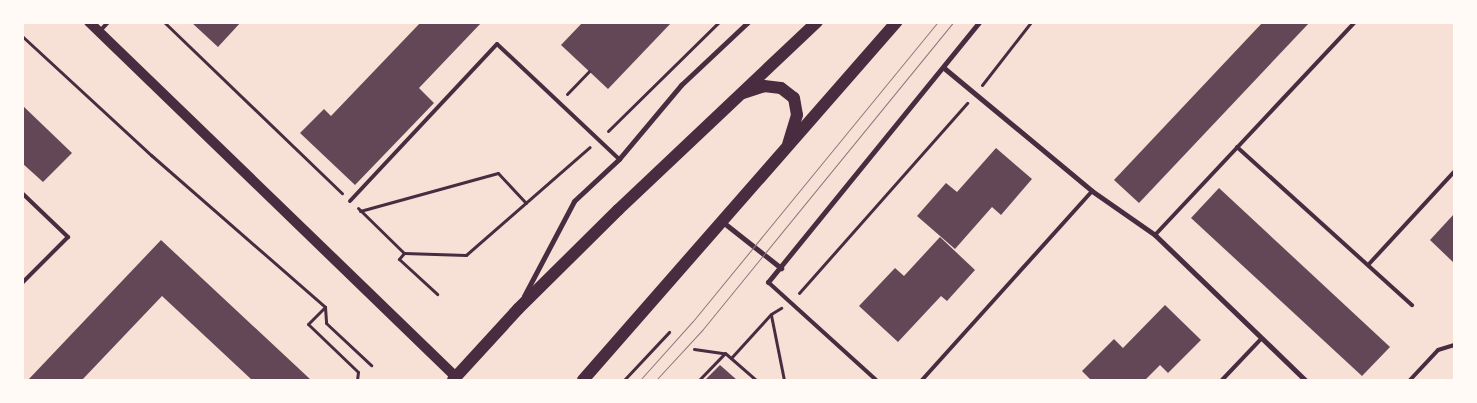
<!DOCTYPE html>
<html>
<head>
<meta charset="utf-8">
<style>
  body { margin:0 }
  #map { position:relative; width:1477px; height:403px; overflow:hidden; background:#f7e1d7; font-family:Raleway,sans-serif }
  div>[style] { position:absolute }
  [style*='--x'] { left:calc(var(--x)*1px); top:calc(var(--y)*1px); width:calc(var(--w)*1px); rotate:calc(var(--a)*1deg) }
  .building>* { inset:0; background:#644757 }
  .path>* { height:3px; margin:-1.5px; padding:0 1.5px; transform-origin:1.5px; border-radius:1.5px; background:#4a2c40 }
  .service>* { height:4px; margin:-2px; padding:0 2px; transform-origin:2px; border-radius:2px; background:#4a2c40 }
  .minor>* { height:5px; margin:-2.5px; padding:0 2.5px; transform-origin:2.5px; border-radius:2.5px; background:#4a2c40 }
  .secondary>* { height:10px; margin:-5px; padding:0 5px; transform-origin:5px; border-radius:5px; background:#4a2c40 }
  .primary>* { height:12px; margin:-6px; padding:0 6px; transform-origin:6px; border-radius:6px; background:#4a2c40 }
  .tram>* { height:1px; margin:-0.5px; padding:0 0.5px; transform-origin:0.5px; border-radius:0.5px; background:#8f747c }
  span { translate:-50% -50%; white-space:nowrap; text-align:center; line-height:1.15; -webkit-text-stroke:4px #fffaf5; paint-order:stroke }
  .frame { position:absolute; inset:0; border:24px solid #fffaf5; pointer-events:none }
</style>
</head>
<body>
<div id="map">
  <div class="building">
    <div style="clip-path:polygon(191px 22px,241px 22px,218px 47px)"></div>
    <div style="clip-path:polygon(421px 22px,482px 22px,419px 88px,434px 103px,355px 185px,300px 133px,324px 109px,331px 116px)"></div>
    <div style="clip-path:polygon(583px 22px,672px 22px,608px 89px,561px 45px)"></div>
    <div style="clip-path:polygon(1263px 22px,1310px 22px,1139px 203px,1114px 180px)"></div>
    <div style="clip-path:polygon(22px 105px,72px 153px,43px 182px,22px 163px)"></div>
    <div style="clip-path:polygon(996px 148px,1032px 179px,1001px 215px,992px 207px,955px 249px,917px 216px,946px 183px,957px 192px)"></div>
    <div style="clip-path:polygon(1219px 188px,1390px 347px,1362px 376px,1191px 218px)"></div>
    <div style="clip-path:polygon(1454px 214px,1454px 263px,1430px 240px)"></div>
    <div style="clip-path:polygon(940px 237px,975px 270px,947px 301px,941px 296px,898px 342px,859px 306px,895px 268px,904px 276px)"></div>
    <div style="clip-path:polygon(161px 240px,311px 380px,252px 380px,162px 296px,82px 380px,28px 380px)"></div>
    <div style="clip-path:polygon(1165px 305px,1201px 340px,1168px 373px,1160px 365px,1145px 380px,1091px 380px,1082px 371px,1114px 339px,1123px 348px)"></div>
    <div style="clip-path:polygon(720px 365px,737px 380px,705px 380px)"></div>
  </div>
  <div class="path">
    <div style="--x:164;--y:22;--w:247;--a:43.9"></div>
    <div style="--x:22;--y:36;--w:176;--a:42.7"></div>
    <div style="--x:151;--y:155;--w:231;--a:41.1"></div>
    <div style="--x:325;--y:307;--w:16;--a:86"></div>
    <div style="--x:326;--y:323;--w:62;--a:43"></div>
    <div style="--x:982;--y:85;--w:80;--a:-52.1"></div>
    <div style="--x:567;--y:94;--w:32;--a:-46"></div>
    <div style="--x:608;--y:131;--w:156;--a:-44.5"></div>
    <div style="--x:358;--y:208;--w:64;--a:44.4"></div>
    <div style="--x:404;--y:253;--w:62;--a:1.8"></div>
    <div style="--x:466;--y:255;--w:164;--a:-41.1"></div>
    <div style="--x:360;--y:211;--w:143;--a:-15.4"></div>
    <div style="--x:498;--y:173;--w:41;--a:47"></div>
    <div style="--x:404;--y:253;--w:8;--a:130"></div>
    <div style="--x:399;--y:259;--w:52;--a:42.6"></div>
    <div style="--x:799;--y:293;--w:254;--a:-48.5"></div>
    <div style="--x:325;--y:307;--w:24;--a:135"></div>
    <div style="--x:308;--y:324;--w:69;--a:43.8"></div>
    <div style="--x:358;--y:372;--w:8;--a:97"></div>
    <div style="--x:771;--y:315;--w:66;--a:78.7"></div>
    <div style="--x:694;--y:349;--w:30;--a:8"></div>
    <div style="--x:731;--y:358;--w:59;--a:-47.7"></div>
    <div style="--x:771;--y:314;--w:12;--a:-31"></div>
    <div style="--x:624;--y:380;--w:66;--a:-46.8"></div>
    <div style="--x:699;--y:380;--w:37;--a:-46"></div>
    <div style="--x:725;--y:353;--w:41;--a:41.1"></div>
  </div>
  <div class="service">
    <div style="--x:100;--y:31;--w:12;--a:-48"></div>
    <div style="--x:1237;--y:147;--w:236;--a:42.1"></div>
    <div style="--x:22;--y:193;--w:64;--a:43.7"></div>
    <div style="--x:68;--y:237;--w:65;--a:135"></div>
    <div style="--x:350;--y:201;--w:215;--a:-46.9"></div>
    <div style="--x:497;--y:44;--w:168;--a:43.3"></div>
    <div style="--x:1155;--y:235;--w:292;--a:-46.8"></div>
    <div style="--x:1369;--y:264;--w:125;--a:-47.3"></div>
    <div style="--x:768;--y:282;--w:146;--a:42.2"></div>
    <div style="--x:922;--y:380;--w:254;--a:-48"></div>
    <div style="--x:1222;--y:380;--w:57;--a:-46.4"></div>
    <div style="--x:1410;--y:380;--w:41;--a:-47"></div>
    <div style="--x:1438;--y:350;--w:17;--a:-17"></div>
  </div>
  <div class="minor">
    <div style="--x:944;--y:68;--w:192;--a:39.7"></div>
    <div style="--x:1092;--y:191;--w:77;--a:34.9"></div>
    <div style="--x:1155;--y:235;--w:209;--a:44"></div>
    <div style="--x:724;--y:223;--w:73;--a:38.3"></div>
    <div style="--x:768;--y:282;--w:335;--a:-50.9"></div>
    <div style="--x:524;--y:296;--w:107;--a:-62.2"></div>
    <div style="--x:574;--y:201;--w:62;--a:-43"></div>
    <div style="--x:619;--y:159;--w:97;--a:-50"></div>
    <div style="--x:681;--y:85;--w:92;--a:-43.2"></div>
  </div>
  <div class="secondary">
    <div style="--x:89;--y:22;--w:511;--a:44.05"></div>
  </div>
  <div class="primary">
    <div style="--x:743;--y:93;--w:22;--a:-18"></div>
    <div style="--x:764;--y:86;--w:17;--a:7"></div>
    <div style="--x:781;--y:88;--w:16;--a:38"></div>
    <div style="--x:794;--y:98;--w:17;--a:80"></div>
    <div style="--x:797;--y:115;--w:30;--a:107"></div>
    <div style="--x:453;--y:380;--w:96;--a:-47.5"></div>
    <div style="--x:518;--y:309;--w:141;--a:-44.7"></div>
    <div style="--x:618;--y:210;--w:274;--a:-43.4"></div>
    <div style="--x:583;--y:380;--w:476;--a:-48.8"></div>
  </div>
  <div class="tram">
    <div style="--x:640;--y:380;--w:79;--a:-48.1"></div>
    <div style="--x:693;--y:321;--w:387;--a:-50.7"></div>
    <div style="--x:656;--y:380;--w:69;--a:-47.3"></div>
    <div style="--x:703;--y:329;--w:396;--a:-50.8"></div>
  </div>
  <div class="frame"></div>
</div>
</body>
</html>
